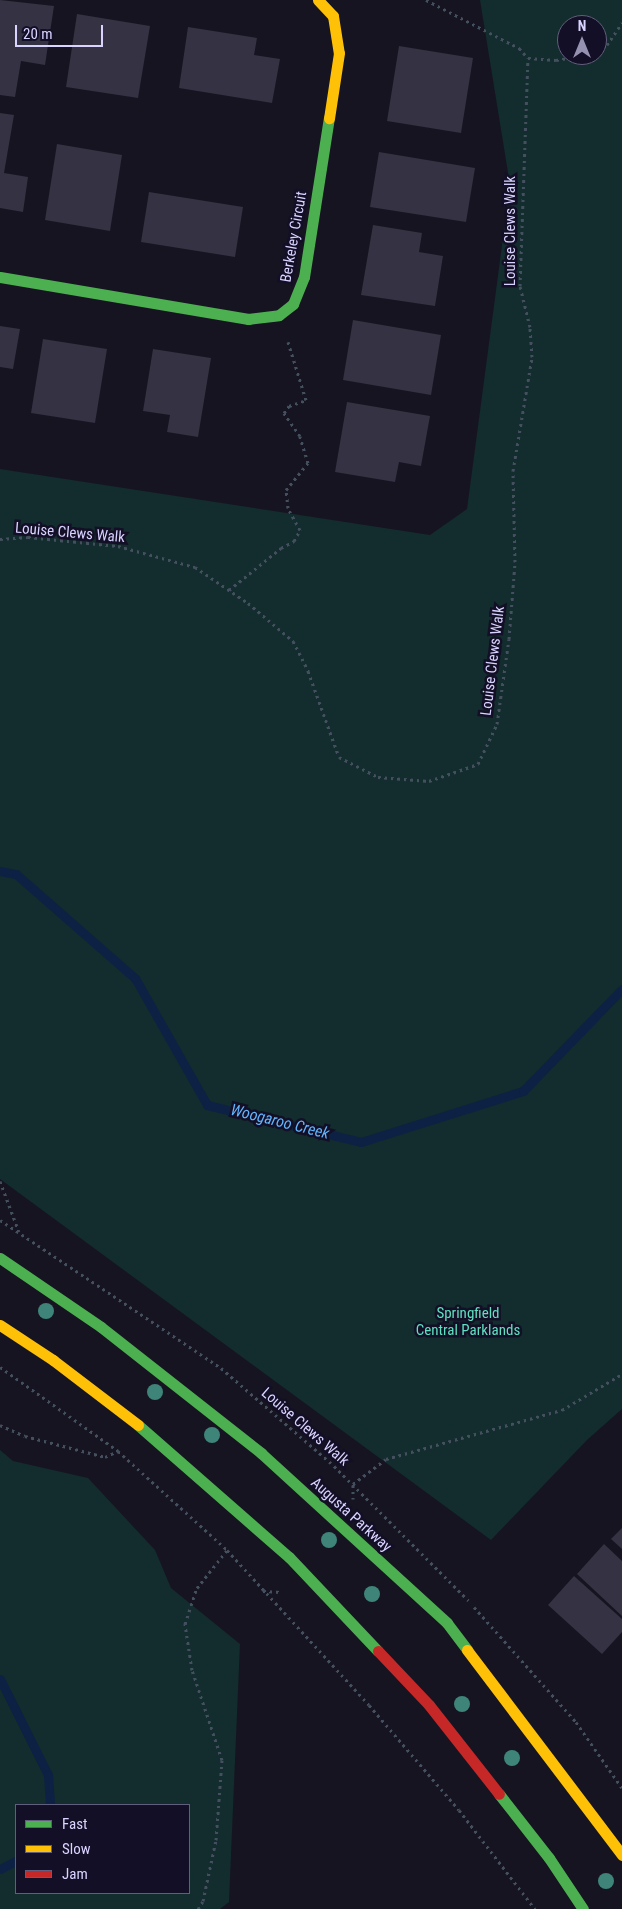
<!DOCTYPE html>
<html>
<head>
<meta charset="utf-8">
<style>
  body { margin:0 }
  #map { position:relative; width:622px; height:1909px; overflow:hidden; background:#161421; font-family:"Roboto Condensed",sans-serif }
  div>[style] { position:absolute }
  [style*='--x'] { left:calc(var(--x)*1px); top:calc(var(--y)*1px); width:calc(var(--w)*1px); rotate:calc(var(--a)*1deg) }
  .green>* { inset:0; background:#132c2d }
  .stream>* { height:9px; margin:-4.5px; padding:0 4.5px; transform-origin:4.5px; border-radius:4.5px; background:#0d2144 }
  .building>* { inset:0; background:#343243 }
  .path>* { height:3px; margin-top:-1.5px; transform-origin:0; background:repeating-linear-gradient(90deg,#44505f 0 2.5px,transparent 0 6.5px) }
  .fast>* { height:11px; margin:-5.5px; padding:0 5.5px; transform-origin:5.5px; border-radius:5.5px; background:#4caf50 }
  .slow>* { height:11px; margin:-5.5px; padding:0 5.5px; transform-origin:5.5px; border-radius:5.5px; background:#ffc107 }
  .jam>* { height:11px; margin:-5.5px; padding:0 5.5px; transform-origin:5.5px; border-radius:5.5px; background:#c62828 }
  .trees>* { width:16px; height:16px; margin:-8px; border-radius:50%; background:#3e8478 }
  span { translate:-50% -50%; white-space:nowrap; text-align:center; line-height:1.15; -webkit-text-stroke:5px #130f26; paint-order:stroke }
  .street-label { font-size:15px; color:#d9d4ff }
  .park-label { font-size:15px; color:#5fe0c0 }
  .water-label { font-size:16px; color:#62b6ff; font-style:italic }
  .legend { position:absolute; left:15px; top:1804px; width:175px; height:90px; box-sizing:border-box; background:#130f26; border:1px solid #625e7d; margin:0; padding:6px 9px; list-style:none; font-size:15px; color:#d9d4ff }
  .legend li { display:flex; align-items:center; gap:10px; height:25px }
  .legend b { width:25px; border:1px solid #625e7d }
  .north { position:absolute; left:557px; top:15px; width:50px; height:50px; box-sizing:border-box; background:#130f26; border:1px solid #625e7d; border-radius:50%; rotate:0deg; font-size:14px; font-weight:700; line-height:20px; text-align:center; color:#d9d4ff }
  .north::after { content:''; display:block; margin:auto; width:18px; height:22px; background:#9591b1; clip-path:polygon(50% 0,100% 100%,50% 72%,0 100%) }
  .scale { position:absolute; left:15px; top:25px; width:88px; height:22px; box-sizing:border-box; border:2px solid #d9d4ff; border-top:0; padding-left:6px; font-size:15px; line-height:18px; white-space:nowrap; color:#d9d4ff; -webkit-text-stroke:4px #130f26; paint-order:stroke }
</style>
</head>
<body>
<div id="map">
  <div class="green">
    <div style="clip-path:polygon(evenodd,480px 0,622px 0,622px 1409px,587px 1440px,491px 1540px,0 1179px,0 469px,430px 535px,467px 509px,510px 185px,480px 0,567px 25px,597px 25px,597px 55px,567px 55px,567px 25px)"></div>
    <div style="clip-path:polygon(evenodd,0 1450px,13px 1461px,88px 1478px,155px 1550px,171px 1588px,240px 1644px,229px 1902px,220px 1909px,0 1909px,0 1450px,189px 1805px,189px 1893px,16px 1893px,16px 1805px,189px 1805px)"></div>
  </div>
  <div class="stream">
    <div style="--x:0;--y:871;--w:16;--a:11"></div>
    <div style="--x:16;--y:874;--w:158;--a:41.2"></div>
    <div style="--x:135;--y:978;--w:146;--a:60.4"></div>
    <div style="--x:207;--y:1105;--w:158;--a:13.5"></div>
    <div style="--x:361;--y:1142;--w:170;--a:-17.5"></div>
    <div style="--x:523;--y:1091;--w:142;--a:-45.9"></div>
    <div style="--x:0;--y:1679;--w:107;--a:63.4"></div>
    <div style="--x:48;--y:1775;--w:30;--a:86"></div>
    <div style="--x:0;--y:1869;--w:18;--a:-27"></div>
  </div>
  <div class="building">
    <div style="clip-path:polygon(0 0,54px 6px,45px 65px,21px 61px,15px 97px,0 95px)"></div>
    <div style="clip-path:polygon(77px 14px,150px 26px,138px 98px,66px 87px)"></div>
    <div style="clip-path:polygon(188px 27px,257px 38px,254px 55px,280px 59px,272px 103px,179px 88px)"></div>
    <div style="clip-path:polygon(399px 46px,473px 58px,461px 133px,387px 121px)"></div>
    <div style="clip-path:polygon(0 113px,14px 115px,4px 173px,28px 177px,23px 212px,0 208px)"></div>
    <div style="clip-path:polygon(57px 144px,122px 155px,110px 231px,45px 220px)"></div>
    <div style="clip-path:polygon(379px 152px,475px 168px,466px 222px,370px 207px)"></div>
    <div style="clip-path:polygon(149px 192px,243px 207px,235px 257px,141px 242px)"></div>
    <div style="clip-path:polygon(373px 225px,422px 233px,419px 252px,443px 256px,435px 306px,361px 295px)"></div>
    <div style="clip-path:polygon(353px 320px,441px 335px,431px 395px,343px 380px)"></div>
    <div style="clip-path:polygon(0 326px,20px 329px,13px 369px,0 367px)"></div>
    <div style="clip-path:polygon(43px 339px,107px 349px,95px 423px,31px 413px)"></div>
    <div style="clip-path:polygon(153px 349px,211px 358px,198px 437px,167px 432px,170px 415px,143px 411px)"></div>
    <div style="clip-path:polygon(347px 402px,430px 416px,421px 466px,399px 462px,395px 482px,335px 472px)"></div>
    <div style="clip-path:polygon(622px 1528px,622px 1549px,611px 1539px)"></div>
    <div style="clip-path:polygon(604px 1544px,622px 1561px,622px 1616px,577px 1574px)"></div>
    <div style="clip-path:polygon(574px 1576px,622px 1619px,622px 1632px,602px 1654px,548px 1605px)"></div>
  </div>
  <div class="path">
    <div style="--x:426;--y:0;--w:105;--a:27.3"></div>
    <div style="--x:519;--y:48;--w:13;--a:48"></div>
    <div style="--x:597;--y:50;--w:11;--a:-27"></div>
    <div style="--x:607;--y:45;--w:27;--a:-56"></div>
    <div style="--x:528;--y:58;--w:28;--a:4"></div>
    <div style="--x:556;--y:60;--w:32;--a:-9"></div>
    <div style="--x:0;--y:539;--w:28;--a:-4"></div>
    <div style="--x:28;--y:537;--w:90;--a:5.7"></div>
    <div style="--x:118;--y:546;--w:80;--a:15.3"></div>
    <div style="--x:195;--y:567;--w:64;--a:34.2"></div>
    <div style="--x:248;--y:603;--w:59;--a:40.2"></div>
    <div style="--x:293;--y:641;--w:34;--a:63"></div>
    <div style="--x:308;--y:671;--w:91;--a:70.2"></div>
    <div style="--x:339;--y:757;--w:44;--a:27.1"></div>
    <div style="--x:378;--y:777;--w:51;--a:4.5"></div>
    <div style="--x:429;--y:781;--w:52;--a:-19.1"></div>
    <div style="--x:478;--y:764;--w:44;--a:-64.6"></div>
    <div style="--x:497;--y:724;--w:86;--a:-82"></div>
    <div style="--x:509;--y:639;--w:77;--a:-85.5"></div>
    <div style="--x:515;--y:562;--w:91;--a:-91.3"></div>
    <div style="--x:513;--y:471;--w:116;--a:-80.5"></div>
    <div style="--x:532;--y:357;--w:30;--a:-94"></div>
    <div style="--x:530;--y:327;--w:42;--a:-103.7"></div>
    <div style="--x:520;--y:286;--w:228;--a:-88"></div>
    <div style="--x:229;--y:590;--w:67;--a:-38.9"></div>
    <div style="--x:281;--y:548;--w:15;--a:-28"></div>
    <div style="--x:294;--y:541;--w:13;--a:-61"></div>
    <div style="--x:300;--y:530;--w:25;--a:-119"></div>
    <div style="--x:288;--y:508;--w:18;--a:-96"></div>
    <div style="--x:286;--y:490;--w:35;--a:-51"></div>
    <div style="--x:308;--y:463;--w:28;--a:-107"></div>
    <div style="--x:300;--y:436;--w:28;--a:-125"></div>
    <div style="--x:284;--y:413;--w:9;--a:-54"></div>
    <div style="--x:289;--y:406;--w:18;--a:-19"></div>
    <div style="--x:306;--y:400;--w:61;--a:-107.2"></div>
    <div style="--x:0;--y:1181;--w:54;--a:69.6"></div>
    <div style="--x:0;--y:1220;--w:266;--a:33.8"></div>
    <div style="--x:221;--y:1368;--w:150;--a:40.9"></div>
    <div style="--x:334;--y:1466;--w:190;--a:45"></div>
    <div style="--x:0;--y:1367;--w:145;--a:35.4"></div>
    <div style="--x:118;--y:1451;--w:147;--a:42.2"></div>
    <div style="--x:227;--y:1550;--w:210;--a:47.5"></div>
    <div style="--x:369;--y:1705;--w:138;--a:49.4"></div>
    <div style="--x:459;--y:1810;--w:125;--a:52.5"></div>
    <div style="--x:0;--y:1425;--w:27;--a:24"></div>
    <div style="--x:25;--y:1436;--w:83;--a:14.7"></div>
    <div style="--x:105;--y:1457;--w:14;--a:-25"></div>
    <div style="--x:353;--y:1484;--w:41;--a:-37.1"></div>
    <div style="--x:386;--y:1459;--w:183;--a:-15.6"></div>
    <div style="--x:562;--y:1410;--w:70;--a:-31"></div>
    <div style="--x:353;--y:1485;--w:14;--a:90"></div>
    <div style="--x:263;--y:1591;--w:18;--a:3"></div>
    <div style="--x:474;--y:1607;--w:154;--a:48.4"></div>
    <div style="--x:576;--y:1722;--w:80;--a:55.1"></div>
    <div style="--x:198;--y:1909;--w:9;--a:-58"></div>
    <div style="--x:203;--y:1901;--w:62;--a:-78"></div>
    <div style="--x:216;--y:1840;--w:80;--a:-85.7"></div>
    <div style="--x:222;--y:1760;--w:95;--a:-108.4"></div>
    <div style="--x:192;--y:1670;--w:47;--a:-98.7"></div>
    <div style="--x:185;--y:1624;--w:38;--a:-72"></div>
    <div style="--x:197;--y:1588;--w:48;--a:-51.7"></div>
  </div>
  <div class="fast">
    <div style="--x:0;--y:277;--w:252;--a:9.6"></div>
    <div style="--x:248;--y:319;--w:31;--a:-7"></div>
    <div style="--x:279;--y:315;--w:18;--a:-38"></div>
    <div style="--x:293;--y:304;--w:29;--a:-68"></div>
    <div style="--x:304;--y:277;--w:161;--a:-81.1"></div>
    <div style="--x:0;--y:1258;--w:122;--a:34.3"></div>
    <div style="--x:101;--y:1327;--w:204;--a:38.2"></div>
    <div style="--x:261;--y:1453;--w:252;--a:42.4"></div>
    <div style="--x:447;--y:1623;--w:34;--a:53"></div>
    <div style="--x:138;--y:1425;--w:201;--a:41.2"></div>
    <div style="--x:289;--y:1557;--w:129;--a:46.6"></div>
    <div style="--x:499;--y:1794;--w:81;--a:52"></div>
    <div style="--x:549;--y:1858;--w:61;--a:56.3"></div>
  </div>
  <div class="slow">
    <div style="--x:318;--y:0;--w:22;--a:47"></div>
    <div style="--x:333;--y:16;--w:37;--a:81"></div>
    <div style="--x:339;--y:53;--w:66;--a:98.7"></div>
    <div style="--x:0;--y:1325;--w:64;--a:33.4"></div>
    <div style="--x:53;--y:1360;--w:107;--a:37.4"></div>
    <div style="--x:467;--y:1650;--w:257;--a:52.9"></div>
  </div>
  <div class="jam">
    <div style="--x:378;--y:1651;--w:74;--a:46.6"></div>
    <div style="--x:429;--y:1705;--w:113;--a:51.8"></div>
  </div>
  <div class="trees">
    <div style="left:46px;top:1311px"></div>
    <div style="left:155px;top:1392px"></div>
    <div style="left:212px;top:1435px"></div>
    <div style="left:329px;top:1540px"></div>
    <div style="left:372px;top:1594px"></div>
    <div style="left:462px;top:1704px"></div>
    <div style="left:512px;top:1758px"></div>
    <div style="left:606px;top:1881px"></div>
  </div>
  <div class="street-label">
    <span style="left:511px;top:231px;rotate:-90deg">Louise Clews Walk</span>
    <span style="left:294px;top:237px;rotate:-80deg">Berkeley Circuit</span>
    <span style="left:70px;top:533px;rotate:5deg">Louise Clews Walk</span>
    <span style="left:493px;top:661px;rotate:-83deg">Louise Clews Walk</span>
    <span style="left:305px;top:1427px;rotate:41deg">Louise Clews Walk</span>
    <span style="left:351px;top:1515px;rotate:42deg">Augusta Parkway</span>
  </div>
  <div class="park-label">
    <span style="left:468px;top:1322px">Springfield<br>Central Parklands</span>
  </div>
  <div class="water-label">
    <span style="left:280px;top:1122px;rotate:14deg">Woogaroo Creek</span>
  </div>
  <ul class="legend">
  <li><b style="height:6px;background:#4caf50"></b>Fast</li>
  <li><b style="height:6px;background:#ffc107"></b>Slow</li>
  <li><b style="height:6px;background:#c62828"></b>Jam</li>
  </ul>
  <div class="north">N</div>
  <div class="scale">20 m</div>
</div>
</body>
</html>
